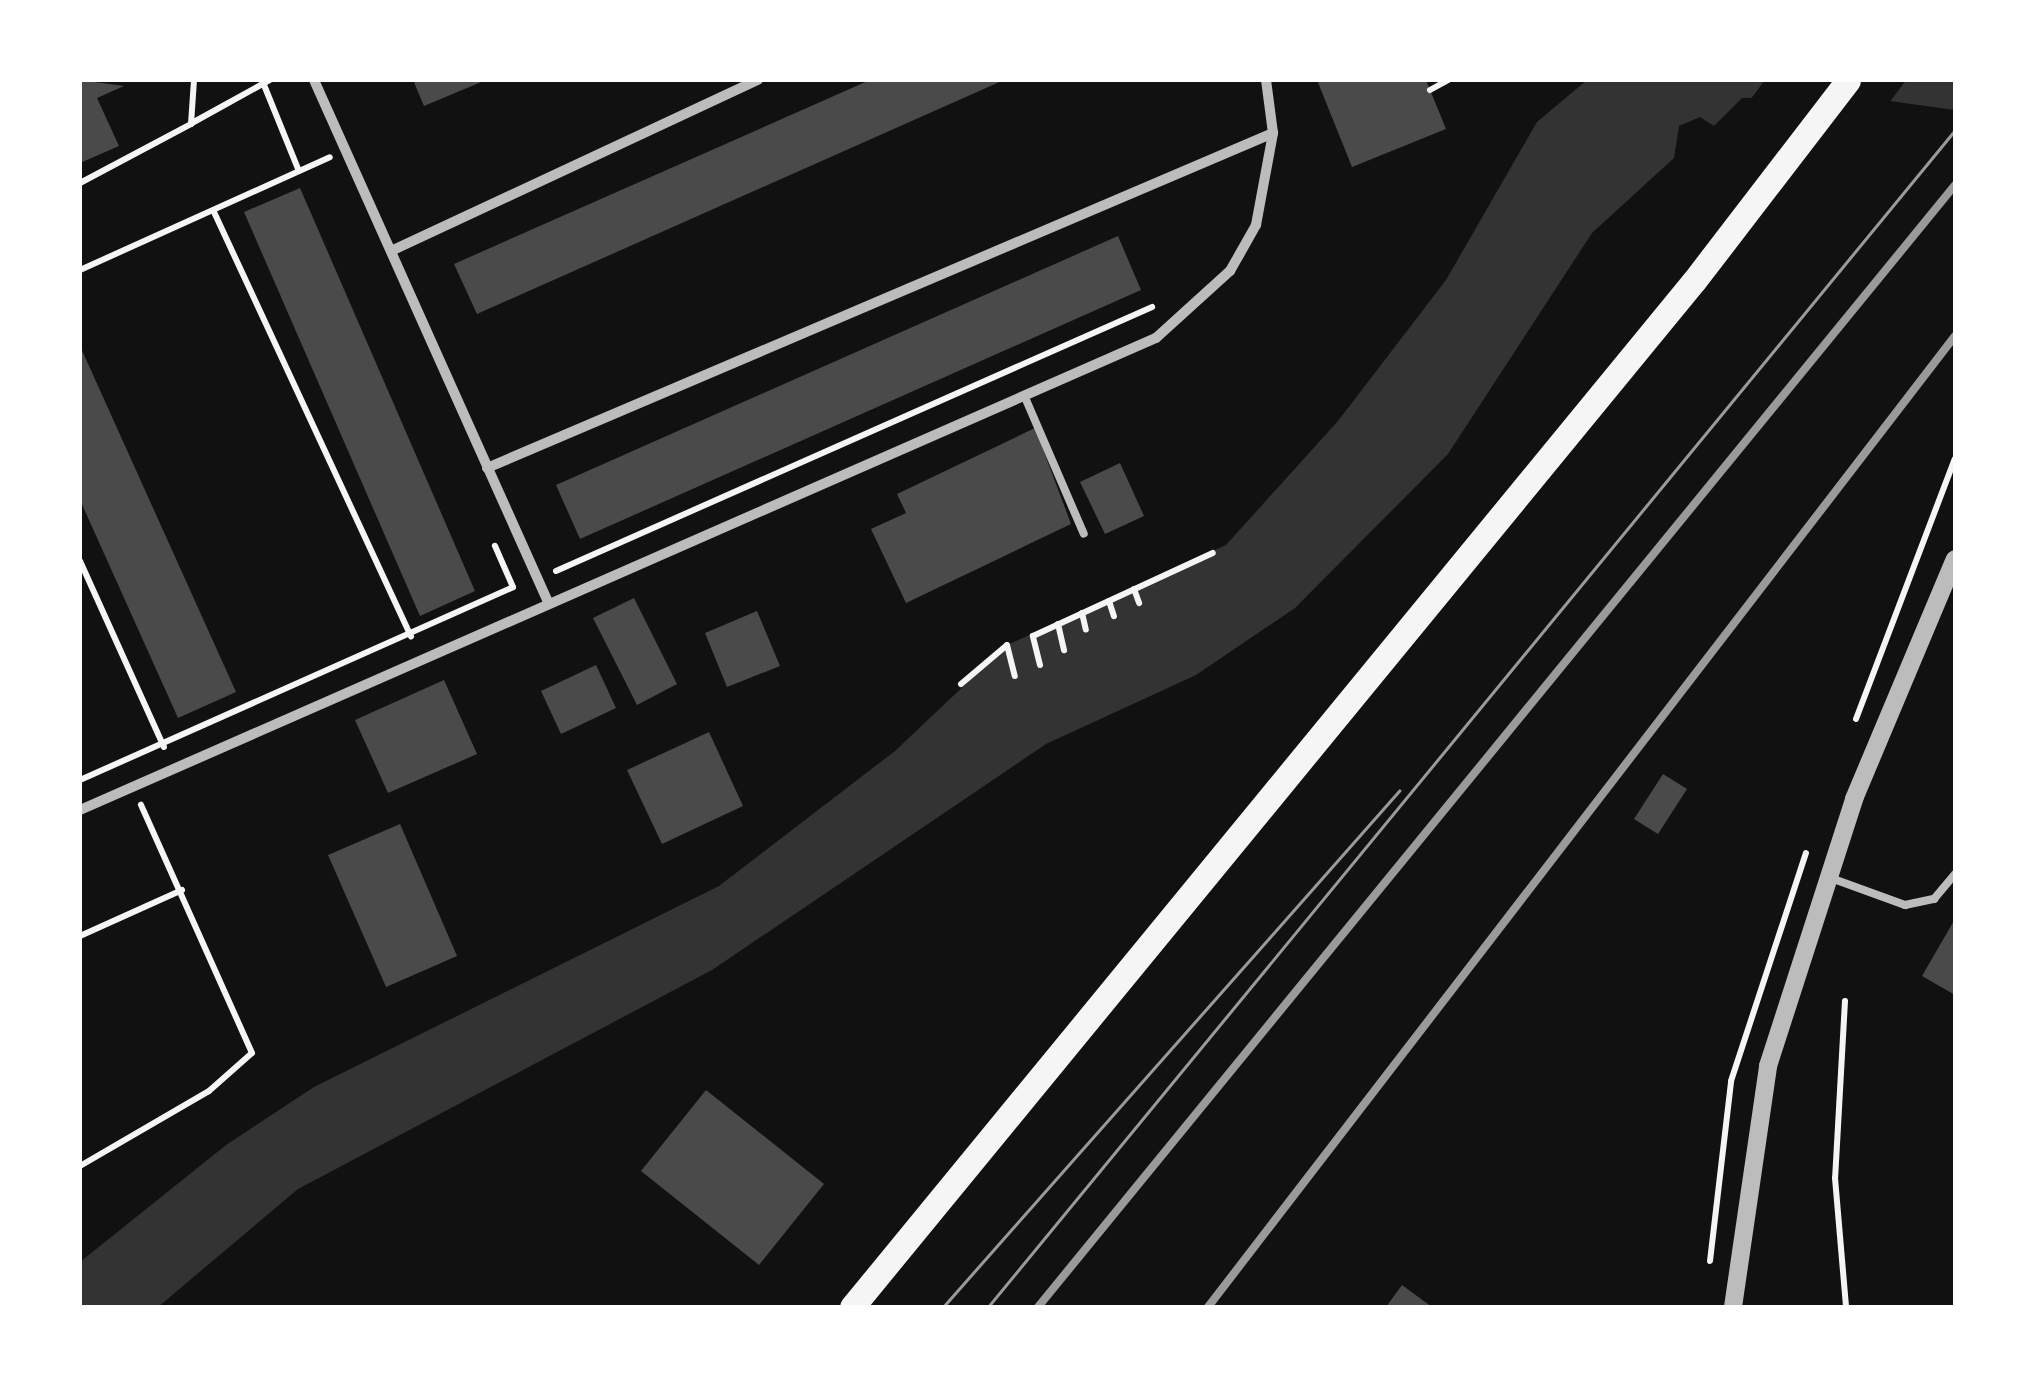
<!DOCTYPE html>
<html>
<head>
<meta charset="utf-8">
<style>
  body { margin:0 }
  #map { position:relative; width:2035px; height:1387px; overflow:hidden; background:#111; font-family:Literata,serif }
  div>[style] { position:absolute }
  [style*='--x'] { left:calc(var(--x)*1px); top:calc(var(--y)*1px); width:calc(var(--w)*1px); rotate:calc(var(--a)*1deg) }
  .water>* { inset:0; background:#333 }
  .pier>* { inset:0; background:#111 }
  .building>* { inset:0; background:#4a4a4a }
  .path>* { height:6px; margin:-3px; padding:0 3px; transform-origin:3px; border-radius:3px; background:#f5f5f5 }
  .service>* { height:8px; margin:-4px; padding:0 4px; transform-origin:4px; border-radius:4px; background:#bcbcbc }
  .minor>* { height:10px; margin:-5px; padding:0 5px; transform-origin:5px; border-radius:5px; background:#bcbcbc }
  .tertiary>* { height:18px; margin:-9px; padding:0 9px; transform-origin:9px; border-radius:9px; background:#bcbcbc }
  .primary>* { height:25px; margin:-12.5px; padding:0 12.5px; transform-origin:12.5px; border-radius:12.5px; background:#f5f5f5 }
  .tram>* { height:2.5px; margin:-1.25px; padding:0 1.25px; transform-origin:1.25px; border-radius:1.25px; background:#9a9a9a }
  .rail>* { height:8px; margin:-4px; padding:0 4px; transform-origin:4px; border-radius:4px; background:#9a9a9a }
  span { translate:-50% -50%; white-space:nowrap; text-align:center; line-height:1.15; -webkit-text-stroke:10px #fff; paint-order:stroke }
  .frame { position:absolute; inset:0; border:82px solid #fff; pointer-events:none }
</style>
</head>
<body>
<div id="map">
  <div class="water">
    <div style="clip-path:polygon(1587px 80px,1955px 80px,1955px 110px,1846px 95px,1742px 98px,1714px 126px,1700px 117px,1679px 126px,1674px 158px,1592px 233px,1448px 454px,1295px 608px,1196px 675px,1046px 744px,712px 970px,298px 1189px,158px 1307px,80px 1307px,80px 1262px,226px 1145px,314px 1087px,719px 886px,895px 751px,1007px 645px,1226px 545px,1338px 421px,1446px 280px,1537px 122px)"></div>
  </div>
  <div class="pier">
    <div style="clip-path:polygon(1765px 80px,1906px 80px,1889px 103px,1750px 100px)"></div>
  </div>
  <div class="building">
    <div style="clip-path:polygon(80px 80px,124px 86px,97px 98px,119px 146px,80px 163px)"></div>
    <div style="clip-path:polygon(413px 80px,486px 80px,424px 106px)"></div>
    <div style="clip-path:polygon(870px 80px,1004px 80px,477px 314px,454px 264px)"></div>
    <div style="clip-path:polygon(1317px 80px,1426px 80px,1446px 129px,1352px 167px)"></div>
    <div style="clip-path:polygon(300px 188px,475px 591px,420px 616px,244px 212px)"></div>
    <div style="clip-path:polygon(1118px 236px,1141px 290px,580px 539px,556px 485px)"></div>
    <div style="clip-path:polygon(80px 346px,236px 692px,178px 718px,80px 500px)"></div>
    <div style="clip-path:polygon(1035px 428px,1071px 524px,906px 603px,871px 529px,906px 513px,897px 494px)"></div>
    <div style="clip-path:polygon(1120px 463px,1144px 516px,1105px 534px,1080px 482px)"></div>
    <div style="clip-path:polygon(634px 598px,677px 684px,637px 705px,593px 618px)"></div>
    <div style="clip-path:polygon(757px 611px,780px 666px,727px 687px,705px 633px)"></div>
    <div style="clip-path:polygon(596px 665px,616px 708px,561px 734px,541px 691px)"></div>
    <div style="clip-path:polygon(444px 680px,477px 754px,388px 793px,355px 720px)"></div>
    <div style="clip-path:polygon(709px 732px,743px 806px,662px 844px,627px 770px)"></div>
    <div style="clip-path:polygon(1663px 774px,1687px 789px,1658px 834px,1634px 819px)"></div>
    <div style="clip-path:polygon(400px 824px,457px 956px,386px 987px,328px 855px)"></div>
    <div style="clip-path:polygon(1955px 919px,1955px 995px,1922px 976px)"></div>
    <div style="clip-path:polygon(706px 1090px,824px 1184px,759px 1265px,641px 1171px)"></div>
    <div style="clip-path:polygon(1402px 1285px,1432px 1307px,1386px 1307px)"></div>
  </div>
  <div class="path">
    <div style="--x:262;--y:80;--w:98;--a:67.9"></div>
    <div style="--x:1430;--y:90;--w:21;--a:-29"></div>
    <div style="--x:192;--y:123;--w:89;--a:-28.9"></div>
    <div style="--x:80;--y:183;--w:126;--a:-28"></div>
    <div style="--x:191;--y:124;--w:44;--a:-86.1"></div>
    <div style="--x:214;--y:212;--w:468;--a:65.1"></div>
    <div style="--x:80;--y:270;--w:274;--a:-24.3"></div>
    <div style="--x:80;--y:561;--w:204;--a:65.7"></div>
    <div style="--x:556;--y:571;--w:652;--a:-23.89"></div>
    <div style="--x:1134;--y:589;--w:15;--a:70"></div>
    <div style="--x:1109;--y:601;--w:16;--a:72"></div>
    <div style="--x:1082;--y:613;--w:17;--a:77"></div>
    <div style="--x:1058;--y:624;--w:27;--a:77"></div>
    <div style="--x:1040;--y:665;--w:30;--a:-104"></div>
    <div style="--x:1033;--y:636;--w:198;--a:-24.8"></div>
    <div style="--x:961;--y:684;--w:60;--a:-40.3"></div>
    <div style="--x:1007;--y:645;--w:32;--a:76"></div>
    <div style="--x:1856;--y:719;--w:278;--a:-69.2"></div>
    <div style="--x:80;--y:780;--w:474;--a:-24"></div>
    <div style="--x:513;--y:587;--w:45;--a:-113.7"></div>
    <div style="--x:80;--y:936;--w:112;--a:-24.3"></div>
    <div style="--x:1845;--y:1001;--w:177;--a:93.2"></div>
    <div style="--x:1835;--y:1178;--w:129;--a:85.1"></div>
    <div style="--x:80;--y:1166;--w:149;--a:-30.2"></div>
    <div style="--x:209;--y:1091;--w:57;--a:-41.5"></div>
    <div style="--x:252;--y:1053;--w:272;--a:-114.1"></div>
    <div style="--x:1710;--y:1261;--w:181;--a:-83.3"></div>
    <div style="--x:1731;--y:1081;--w:240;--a:-71.8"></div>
  </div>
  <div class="service">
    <div style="--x:1024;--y:395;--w:151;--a:66.7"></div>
    <div style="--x:1828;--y:877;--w:82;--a:20"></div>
    <div style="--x:1905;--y:905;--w:30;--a:-12"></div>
    <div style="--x:1934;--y:899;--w:33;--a:-50"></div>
  </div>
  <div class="minor">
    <div style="--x:314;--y:80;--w:574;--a:65.85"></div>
    <div style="--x:391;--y:251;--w:405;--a:-25"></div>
    <div style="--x:487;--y:468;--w:854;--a:-23.08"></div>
    <div style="--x:80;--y:810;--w:1175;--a:-23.69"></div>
    <div style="--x:1156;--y:338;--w:100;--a:-42.2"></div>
    <div style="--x:1230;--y:271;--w:53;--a:-60.5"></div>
    <div style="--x:1256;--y:225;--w:94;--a:-79.5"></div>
    <div style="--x:1273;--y:133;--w:53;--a:-97.5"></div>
  </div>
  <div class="tertiary">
    <div style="--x:1733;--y:1307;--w:244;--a:-81.7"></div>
    <div style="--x:1768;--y:1066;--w:281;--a:-72.1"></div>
    <div style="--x:1854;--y:799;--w:260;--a:-67.2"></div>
  </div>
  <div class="primary">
    <div style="--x:852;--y:1307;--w:1327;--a:-50.63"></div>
    <div style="--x:1694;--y:281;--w:253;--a:-52.5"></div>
  </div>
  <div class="tram">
    <div style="--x:943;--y:1307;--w:689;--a:-48.53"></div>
    <div style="--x:988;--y:1307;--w:1523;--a:-50.59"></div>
  </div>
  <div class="rail">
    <div style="--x:1038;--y:1307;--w:1449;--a:-50.74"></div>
    <div style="--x:1208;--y:1307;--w:1225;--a:-52.43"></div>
  </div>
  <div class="frame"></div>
</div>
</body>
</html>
